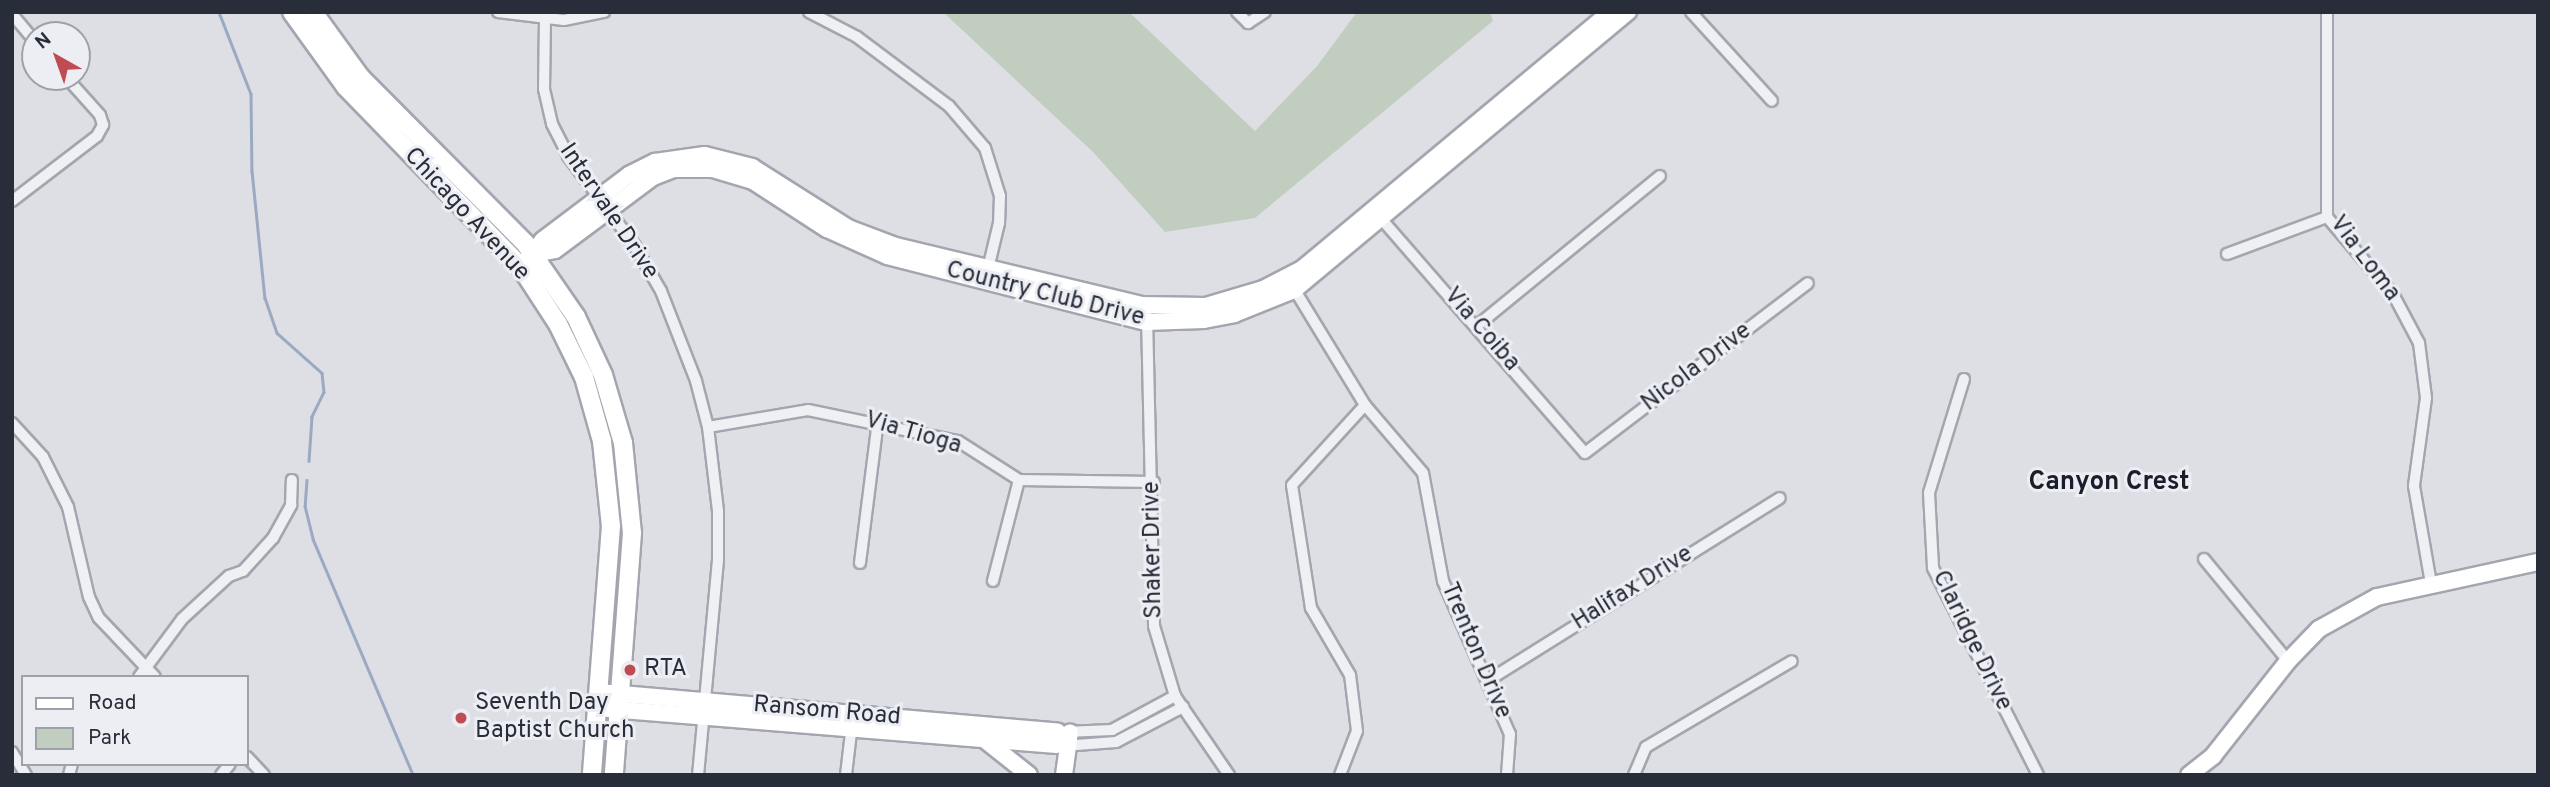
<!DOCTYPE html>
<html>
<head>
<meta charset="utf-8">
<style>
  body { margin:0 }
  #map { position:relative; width:2550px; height:787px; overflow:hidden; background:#dddfe5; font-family:Overpass,sans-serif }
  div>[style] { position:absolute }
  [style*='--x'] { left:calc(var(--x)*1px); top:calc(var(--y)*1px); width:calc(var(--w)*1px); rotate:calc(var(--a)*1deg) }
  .green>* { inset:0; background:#c1cebf }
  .stream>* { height:2.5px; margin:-1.25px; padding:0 1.25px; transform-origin:1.25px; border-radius:1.25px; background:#9baac2 }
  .roads { filter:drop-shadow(2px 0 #a3a6ae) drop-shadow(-2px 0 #a3a6ae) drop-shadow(0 2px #a3a6ae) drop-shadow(0 -2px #a3a6ae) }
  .street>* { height:10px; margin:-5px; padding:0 5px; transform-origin:5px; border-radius:5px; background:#eff0f4 }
  .secondary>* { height:16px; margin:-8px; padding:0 8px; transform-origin:8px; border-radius:8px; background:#fff }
  .primary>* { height:18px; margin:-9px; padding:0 9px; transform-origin:9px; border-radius:9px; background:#fff }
  .dots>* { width:19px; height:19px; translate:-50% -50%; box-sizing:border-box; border:4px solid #eceef3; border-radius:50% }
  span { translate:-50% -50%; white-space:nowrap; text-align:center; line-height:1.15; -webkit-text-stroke:6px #eceef3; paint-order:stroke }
  .street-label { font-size:24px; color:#282d3a }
  .poi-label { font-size:24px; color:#282d3a }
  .left { translate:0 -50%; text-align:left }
  .neighbourhood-label { font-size:26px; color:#1a1e2b; font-weight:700 }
  .frame { position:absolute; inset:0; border:14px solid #282d3a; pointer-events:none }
  .legend { position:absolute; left:21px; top:675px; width:228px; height:91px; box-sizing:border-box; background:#eceef3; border:2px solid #9ea1a9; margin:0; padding:9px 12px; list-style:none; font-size:21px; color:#282d3a }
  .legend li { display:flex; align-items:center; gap:14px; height:35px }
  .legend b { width:35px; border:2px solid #9ea1a9 }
  .north { position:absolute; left:21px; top:21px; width:70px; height:70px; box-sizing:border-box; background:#eceef3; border:2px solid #9ea1a9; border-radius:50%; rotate:320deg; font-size:19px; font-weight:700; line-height:28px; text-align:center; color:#282d3a }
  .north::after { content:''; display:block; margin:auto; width:24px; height:32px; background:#c04c53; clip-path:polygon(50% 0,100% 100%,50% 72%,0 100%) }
</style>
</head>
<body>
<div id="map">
  <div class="green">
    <div style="clip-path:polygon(943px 12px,1129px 12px,1255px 131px,1317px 66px,1357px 12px,1490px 12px,1493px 21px,1255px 218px,1165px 232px,1093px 152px)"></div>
  </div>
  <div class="stream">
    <div style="--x:219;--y:12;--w:88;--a:68.7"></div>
    <div style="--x:251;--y:94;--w:77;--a:89.3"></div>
    <div style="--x:252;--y:171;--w:128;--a:84.2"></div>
    <div style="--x:265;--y:298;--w:37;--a:71"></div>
    <div style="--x:277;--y:333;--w:60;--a:41.6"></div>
    <div style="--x:322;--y:373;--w:19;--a:84"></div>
    <div style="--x:324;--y:392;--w:28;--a:116"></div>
    <div style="--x:312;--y:417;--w:44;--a:93.9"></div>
    <div style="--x:307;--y:480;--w:26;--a:94"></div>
    <div style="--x:305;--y:506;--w:34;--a:76"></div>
    <div style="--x:313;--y:539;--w:256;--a:67"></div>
  </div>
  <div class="roads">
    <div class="street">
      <div style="--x:498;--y:12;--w:66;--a:6.9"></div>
      <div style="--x:564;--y:20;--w:41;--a:-11.3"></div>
      <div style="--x:809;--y:12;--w:54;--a:27.5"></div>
      <div style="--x:857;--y:37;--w:115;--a:36.9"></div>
      <div style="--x:949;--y:106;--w:55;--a:49.4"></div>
      <div style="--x:985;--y:148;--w:50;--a:72.6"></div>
      <div style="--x:1000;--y:196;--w:27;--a:92"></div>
      <div style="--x:999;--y:223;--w:51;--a:103.5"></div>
      <div style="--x:1237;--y:12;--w:16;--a:45"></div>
      <div style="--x:1248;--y:23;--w:20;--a:-33"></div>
      <div style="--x:1691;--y:12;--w:120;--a:47.7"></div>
      <div style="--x:2327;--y:12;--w:205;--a:90"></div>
      <div style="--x:2327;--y:217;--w:101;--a:49.4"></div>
      <div style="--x:2393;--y:294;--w:55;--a:62"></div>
      <div style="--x:2419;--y:343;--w:55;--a:82.7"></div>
      <div style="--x:2426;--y:398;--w:89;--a:97.8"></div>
      <div style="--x:2414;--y:486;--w:98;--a:80.1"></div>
      <div style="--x:12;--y:14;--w:35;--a:50"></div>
      <div style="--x:545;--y:19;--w:70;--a:90.8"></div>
      <div style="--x:544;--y:89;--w:36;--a:77"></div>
      <div style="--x:552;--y:124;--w:36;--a:63"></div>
      <div style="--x:568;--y:156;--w:112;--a:53.3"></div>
      <div style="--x:635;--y:246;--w:52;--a:60"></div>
      <div style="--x:661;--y:291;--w:97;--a:68.7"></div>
      <div style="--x:696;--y:381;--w:48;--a:75.4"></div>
      <div style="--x:708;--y:427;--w:85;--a:83.2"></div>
      <div style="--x:718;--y:511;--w:49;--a:90"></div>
      <div style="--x:718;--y:560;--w:216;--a:95.3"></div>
      <div style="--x:12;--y:201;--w:107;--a:-37.4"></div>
      <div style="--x:97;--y:136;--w:13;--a:-61"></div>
      <div style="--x:103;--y:125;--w:10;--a:-107"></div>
      <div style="--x:100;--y:115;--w:51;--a:-131.8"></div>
      <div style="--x:1378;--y:215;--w:315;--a:49"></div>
      <div style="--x:1585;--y:453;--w:280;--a:-37.3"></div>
      <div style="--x:2227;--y:254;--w:107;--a:-20.3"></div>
      <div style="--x:1293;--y:287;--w:138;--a:58.6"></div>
      <div style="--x:1365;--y:405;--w:89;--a:49.5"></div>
      <div style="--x:1423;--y:473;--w:110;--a:79.5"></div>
      <div style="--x:1443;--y:581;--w:167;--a:66.4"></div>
      <div style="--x:1510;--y:734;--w:41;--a:94.2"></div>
      <div style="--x:1147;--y:316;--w:310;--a:88.7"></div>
      <div style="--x:1154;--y:626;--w:73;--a:73.3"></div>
      <div style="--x:1175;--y:696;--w:96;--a:55.6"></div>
      <div style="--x:1478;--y:325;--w:235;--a:-39.3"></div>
      <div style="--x:1964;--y:379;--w:119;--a:107.1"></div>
      <div style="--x:1929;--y:493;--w:75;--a:86.9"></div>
      <div style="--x:1933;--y:568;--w:232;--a:63.1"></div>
      <div style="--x:12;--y:423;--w:46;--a:47.6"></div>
      <div style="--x:43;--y:457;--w:56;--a:63.4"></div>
      <div style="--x:68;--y:507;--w:92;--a:76.9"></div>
      <div style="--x:89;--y:597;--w:23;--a:65"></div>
      <div style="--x:99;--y:618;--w:81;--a:46.5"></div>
      <div style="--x:708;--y:427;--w:101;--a:-9.6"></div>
      <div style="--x:808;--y:410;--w:153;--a:11.7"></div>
      <div style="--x:958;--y:441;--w:72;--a:32.6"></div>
      <div style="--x:1019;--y:480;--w:135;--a:0.8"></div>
      <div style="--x:2204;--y:559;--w:132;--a:50.5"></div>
      <div style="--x:860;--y:563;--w:143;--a:-82.8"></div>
      <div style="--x:993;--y:581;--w:104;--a:-75.6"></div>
      <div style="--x:139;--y:677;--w:72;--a:-53.4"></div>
      <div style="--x:182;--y:619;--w:64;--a:-42.5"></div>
      <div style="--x:229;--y:576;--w:15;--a:-20"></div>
      <div style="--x:243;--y:571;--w:45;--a:-47.7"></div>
      <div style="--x:273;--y:538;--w:38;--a:-61"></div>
      <div style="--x:291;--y:505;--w:25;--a:-88"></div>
      <div style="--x:1487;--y:681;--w:345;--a:-32"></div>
      <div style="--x:1065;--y:732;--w:47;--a:-2.4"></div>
      <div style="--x:1112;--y:730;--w:72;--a:-28.4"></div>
      <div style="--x:1063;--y:746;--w:53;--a:-4.3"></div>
      <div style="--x:1116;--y:742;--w:76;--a:-27.6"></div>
      <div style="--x:12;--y:752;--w:27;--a:59"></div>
      <div style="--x:247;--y:757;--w:25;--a:47"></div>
      <div style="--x:69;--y:775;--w:11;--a:-75"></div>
      <div style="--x:221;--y:775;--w:14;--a:-51"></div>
      <div style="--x:846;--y:775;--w:51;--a:-83.3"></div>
      <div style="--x:1340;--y:775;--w:47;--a:-68.9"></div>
      <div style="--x:1357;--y:731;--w:56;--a:-97.1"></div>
      <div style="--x:1350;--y:675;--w:78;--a:-120.2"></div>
      <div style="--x:1311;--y:608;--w:124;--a:-98.8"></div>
      <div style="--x:1292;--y:485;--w:108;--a:-47.6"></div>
      <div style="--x:1634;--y:775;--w:30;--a:-67"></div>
      <div style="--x:1646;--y:747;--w:169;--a:-30.5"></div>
    </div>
    <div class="secondary">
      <div style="--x:533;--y:254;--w:22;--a:-10"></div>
      <div style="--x:555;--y:250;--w:122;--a:-36.7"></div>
      <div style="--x:653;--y:177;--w:22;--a:-21"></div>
      <div style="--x:674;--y:169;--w:39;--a:0"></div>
      <div style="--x:713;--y:169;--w:42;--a:16.7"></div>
      <div style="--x:753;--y:181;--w:88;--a:33"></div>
      <div style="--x:827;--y:229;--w:66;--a:24.2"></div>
      <div style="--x:887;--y:256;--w:267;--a:14.3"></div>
      <div style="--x:1146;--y:322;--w:58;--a:-2"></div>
      <div style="--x:1204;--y:320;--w:31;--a:-11"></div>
      <div style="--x:1234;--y:314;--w:65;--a:-21.8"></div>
      <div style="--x:1294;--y:290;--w:435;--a:-39.8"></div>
      <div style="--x:528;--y:259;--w:24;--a:-52"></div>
      <div style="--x:543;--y:240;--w:108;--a:-37.1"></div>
      <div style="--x:629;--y:175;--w:29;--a:-27"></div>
      <div style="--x:655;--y:162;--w:50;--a:-8"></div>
      <div style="--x:705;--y:155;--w:49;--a:14.3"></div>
      <div style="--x:752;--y:167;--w:114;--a:32.4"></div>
      <div style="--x:848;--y:228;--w:51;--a:20.6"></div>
      <div style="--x:896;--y:246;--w:252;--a:13.5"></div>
      <div style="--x:1141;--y:305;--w:65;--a:0.9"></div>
      <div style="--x:1206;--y:306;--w:59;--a:-16.6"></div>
      <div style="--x:1263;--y:289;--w:44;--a:-27.1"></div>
      <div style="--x:1302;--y:269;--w:401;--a:-39.8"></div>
      <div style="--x:598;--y:692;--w:461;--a:4.9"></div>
      <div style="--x:597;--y:708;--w:461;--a:4.6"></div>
      <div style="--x:985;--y:740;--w:56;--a:38.5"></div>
      <div style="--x:1064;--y:775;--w:43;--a:-82.1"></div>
      <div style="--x:2189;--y:775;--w:31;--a:-38"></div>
      <div style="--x:2213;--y:756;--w:121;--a:-51.7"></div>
      <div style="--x:2288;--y:661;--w:45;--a:-45.9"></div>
      <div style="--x:2319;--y:629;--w:66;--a:-28.9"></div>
      <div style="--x:2377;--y:597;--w:165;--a:-12.3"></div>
    </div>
    <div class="primary">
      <div style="--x:292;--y:12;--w:92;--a:54.2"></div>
      <div style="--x:346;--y:87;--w:251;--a:45.8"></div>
      <div style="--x:521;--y:267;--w:68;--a:57"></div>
      <div style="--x:558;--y:324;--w:59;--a:63.9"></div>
      <div style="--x:584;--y:377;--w:66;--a:74.3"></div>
      <div style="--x:602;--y:441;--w:85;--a:84"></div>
      <div style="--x:611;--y:526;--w:250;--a:94.4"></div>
      <div style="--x:313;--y:12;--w:80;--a:54.1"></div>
      <div style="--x:360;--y:77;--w:234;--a:45.2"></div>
      <div style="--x:525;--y:243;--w:90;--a:55.4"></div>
      <div style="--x:576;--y:317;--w:64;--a:65"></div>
      <div style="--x:603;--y:375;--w:71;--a:73.6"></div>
      <div style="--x:623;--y:443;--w:90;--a:84.3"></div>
      <div style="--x:632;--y:533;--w:243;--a:94.3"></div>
    </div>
  </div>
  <div class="dots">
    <div style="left:630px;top:670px;background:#c04c53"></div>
    <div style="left:461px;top:718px;background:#c04c53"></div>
  </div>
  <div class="street-label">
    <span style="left:608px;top:212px;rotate:56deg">Intervale Drive</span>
    <span style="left:466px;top:215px;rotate:47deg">Chicago Avenue</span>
    <span style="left:2364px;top:259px;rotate:53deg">Via Loma</span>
    <span style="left:1045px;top:295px;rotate:14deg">Country Club Drive</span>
    <span style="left:1481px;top:330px;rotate:49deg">Via Coiba</span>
    <span style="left:1697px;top:368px;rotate:-37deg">Nicola Drive</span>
    <span style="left:913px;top:434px;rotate:16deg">Via Tioga</span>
    <span style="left:1154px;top:550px;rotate:-91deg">Shaker Drive</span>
    <span style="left:1633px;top:589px;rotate:-32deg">Halifax Drive</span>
    <span style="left:1971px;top:641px;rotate:64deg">Claridge Drive</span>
    <span style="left:1475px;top:651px;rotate:67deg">Trenton Drive</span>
    <span style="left:827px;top:712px;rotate:5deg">Ransom Road</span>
  </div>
  <div class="poi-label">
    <span class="left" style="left:644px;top:670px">RTA</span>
    <span class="left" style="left:475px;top:718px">Seventh Day<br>Baptist Church</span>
  </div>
  <div class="neighbourhood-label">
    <span style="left:2109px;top:483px">Canyon Crest</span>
  </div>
  <div class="frame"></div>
  <ul class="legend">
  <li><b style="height:9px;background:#fff"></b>Road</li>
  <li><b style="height:19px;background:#c1cebf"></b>Park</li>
  </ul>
  <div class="north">N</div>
</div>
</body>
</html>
